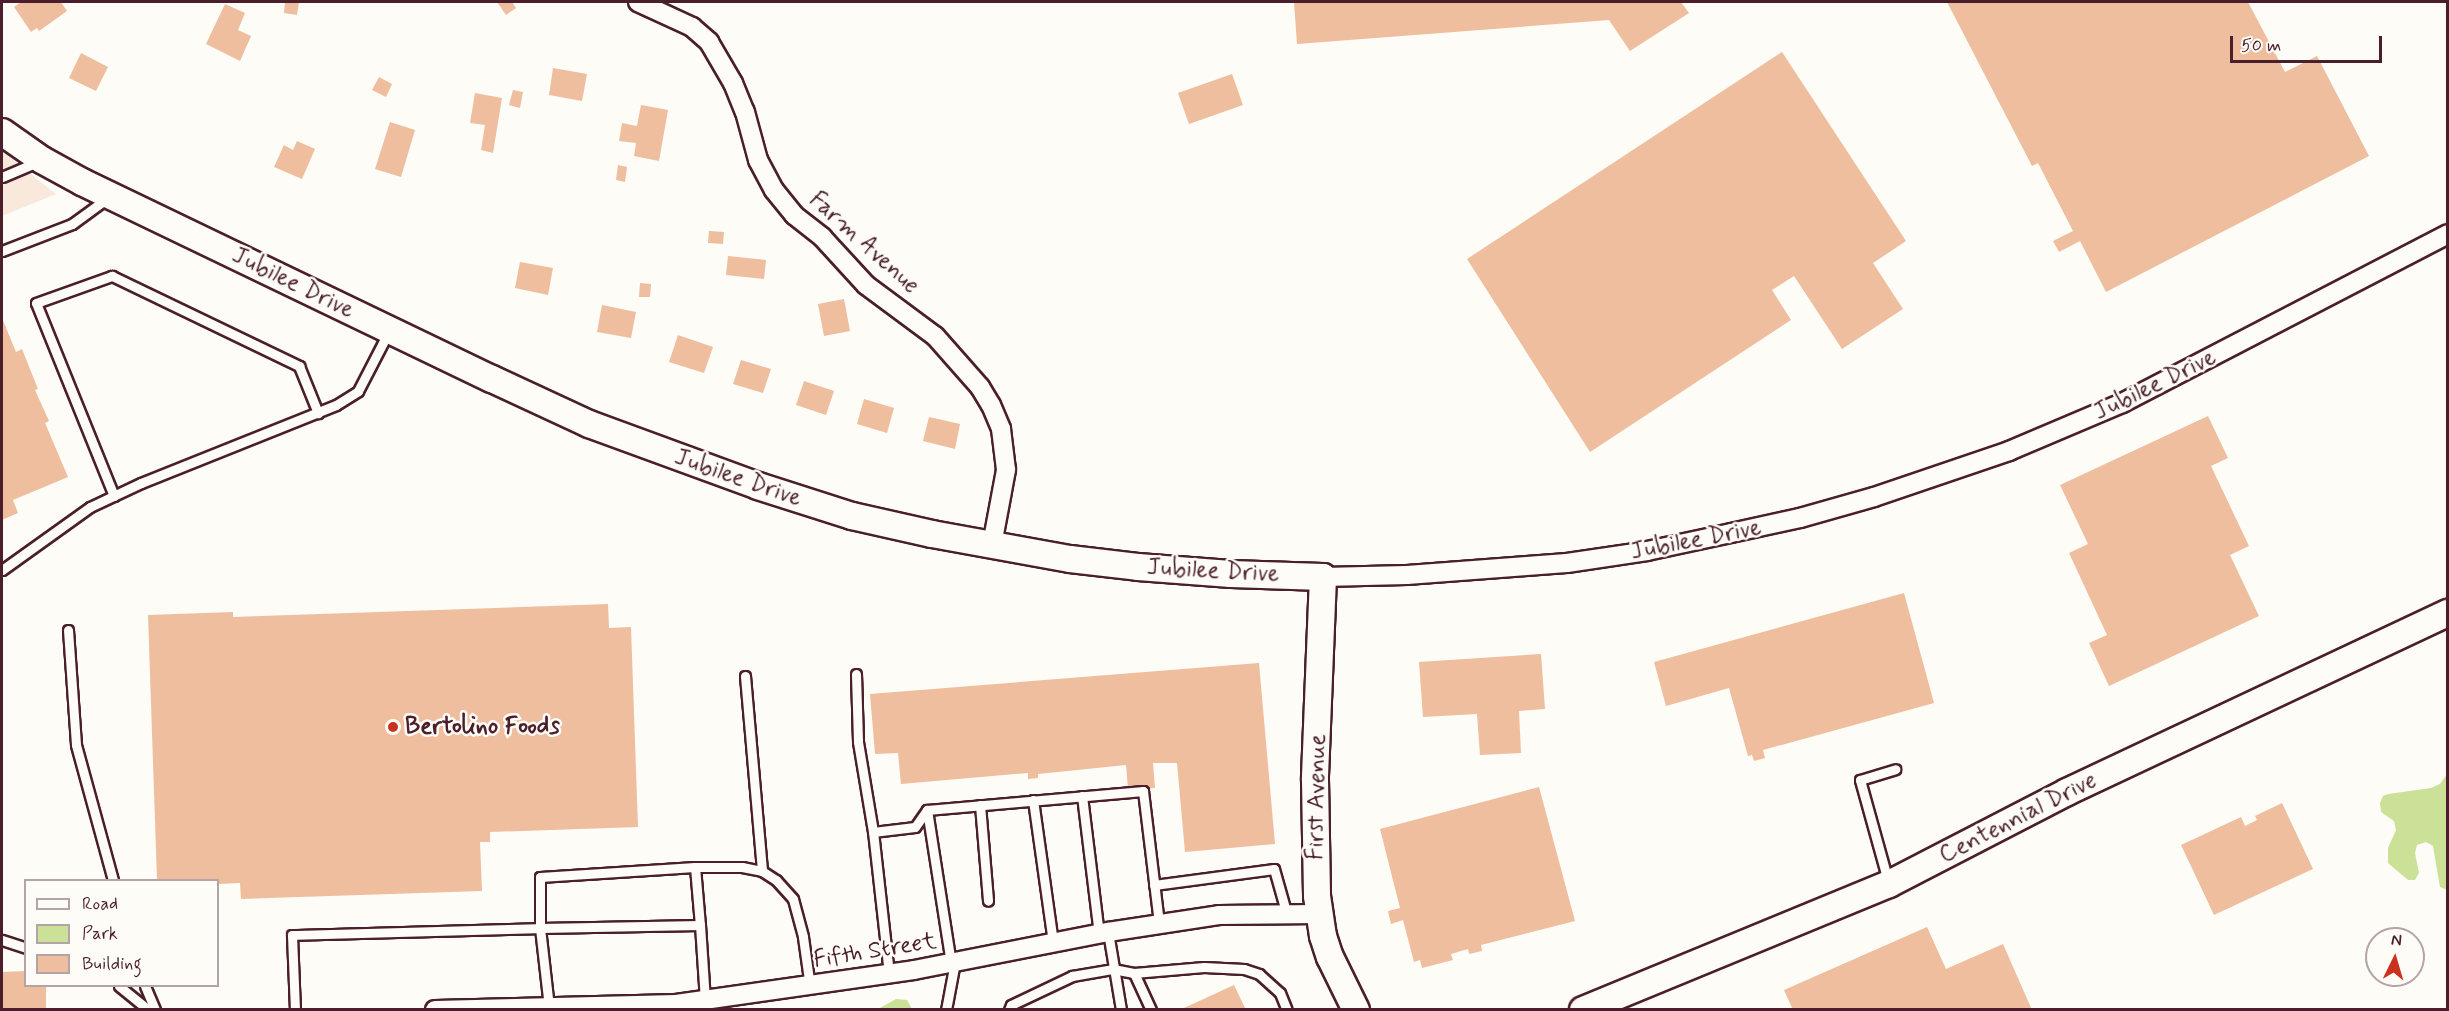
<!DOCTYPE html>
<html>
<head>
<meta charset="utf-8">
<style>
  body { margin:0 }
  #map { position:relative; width:2449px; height:1011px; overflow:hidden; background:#fdfcf7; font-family:Mynerve,sans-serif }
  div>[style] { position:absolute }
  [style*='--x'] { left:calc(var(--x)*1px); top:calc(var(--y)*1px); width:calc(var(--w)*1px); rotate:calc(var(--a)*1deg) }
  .built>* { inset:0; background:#f8e9dc }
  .green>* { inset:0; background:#cbe197 }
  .building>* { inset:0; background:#eebe9e }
  .roads { filter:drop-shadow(2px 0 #4a1f2b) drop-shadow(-2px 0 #4a1f2b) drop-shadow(0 2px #4a1f2b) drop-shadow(0 -2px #4a1f2b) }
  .lane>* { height:9px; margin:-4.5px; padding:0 4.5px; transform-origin:4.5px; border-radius:4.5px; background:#fdfcf7 }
  .street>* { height:18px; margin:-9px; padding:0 9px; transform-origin:9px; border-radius:9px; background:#fdfcf7 }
  .secondary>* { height:26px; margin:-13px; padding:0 13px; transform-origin:13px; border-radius:13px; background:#fdfcf7 }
  .dots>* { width:16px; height:16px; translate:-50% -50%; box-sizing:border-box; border:3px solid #fdfcf7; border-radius:50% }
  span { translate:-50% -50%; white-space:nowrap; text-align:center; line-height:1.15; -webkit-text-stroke:5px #fdfcf7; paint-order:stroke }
  .street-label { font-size:24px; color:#4a1f2b }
  .poi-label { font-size:24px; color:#4a1f2b; font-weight:700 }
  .left { translate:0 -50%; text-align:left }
  .frame { position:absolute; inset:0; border:3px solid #4a1f2b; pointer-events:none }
  .legend { position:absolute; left:24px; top:879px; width:195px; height:108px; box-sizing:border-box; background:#fdfcf7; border:2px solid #b5a4a5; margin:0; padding:8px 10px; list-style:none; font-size:18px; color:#4a1f2b }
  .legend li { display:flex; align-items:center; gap:12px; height:30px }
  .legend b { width:30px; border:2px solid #b5a4a5 }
  .north { position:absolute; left:2365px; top:927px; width:60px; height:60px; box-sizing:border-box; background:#fdfcf7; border:2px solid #b5a4a5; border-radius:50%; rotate:5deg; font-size:16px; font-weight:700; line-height:24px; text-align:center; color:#4a1f2b }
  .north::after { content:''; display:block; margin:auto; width:21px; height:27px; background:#c8321e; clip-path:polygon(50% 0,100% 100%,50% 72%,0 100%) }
  .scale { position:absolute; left:2230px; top:36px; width:152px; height:27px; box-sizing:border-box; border:3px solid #4a1f2b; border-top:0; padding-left:8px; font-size:18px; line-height:21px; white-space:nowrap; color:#4a1f2b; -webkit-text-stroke:4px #fdfcf7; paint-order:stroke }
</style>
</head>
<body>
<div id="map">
  <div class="built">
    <div style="clip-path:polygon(2px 151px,56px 194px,2px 216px)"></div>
  </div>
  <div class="green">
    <div style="clip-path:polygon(2447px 774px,2447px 890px,2440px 887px,2433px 846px,2426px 842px,2417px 845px,2415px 853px,2419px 873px,2415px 880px,2408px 880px,2388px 863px,2388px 848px,2396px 830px,2394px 821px,2381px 812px,2380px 803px,2383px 796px,2388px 794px,2431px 788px,2440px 784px)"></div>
    <div style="clip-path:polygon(896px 999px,907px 1000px,912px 1009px,841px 1009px,880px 1008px)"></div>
  </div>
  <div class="building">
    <div style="clip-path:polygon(21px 2px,61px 2px,67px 11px,39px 31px,37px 28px,31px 32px,14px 7px)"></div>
    <div style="clip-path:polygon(285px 2px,299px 2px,297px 15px,284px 13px)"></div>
    <div style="clip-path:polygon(497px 2px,512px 2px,516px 8px,506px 15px)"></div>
    <div style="clip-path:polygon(1294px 2px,1681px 2px,1689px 13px,1630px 51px,1609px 20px,1297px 44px)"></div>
    <div style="clip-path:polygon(1947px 2px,2248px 2px,2285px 72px,2317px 56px,2369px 156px,2106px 292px,2080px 241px,2059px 252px,2053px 241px,2073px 231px,2038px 163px,2032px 166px)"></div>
    <div style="clip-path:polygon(225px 4px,245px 13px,238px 30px,251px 36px,240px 61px,206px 44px)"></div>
    <div style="clip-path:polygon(1782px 52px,1906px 241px,1873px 263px,1903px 309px,1842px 349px,1794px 276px,1772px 290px,1791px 320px,1590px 452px,1467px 259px)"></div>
    <div style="clip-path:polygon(81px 53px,108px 67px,96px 91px,69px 78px)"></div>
    <div style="clip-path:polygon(553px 68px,587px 74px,582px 101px,549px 95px)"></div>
    <div style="clip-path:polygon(1232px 74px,1243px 105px,1189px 124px,1178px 93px)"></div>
    <div style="clip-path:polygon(379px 77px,392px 84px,386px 97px,372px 90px)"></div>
    <div style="clip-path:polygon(513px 90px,523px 92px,520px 108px,509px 105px)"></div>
    <div style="clip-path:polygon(475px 93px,502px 98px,493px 153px,481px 150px,485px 125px,470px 123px)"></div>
    <div style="clip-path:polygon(641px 105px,668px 110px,659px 161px,634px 156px,636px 143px,619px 141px,622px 123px,637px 126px)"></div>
    <div style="clip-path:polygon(390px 122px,415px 130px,401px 177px,375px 169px)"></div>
    <div style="clip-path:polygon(297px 141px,315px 149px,302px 179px,274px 167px,284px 145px,293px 150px)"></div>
    <div style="clip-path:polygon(618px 165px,627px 167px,625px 182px,616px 180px)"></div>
    <div style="clip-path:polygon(709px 231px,724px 232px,723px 244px,708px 243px)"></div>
    <div style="clip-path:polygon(728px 256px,766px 260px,764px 279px,726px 275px)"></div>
    <div style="clip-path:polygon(520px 262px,553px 268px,548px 295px,515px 288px)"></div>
    <div style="clip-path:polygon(640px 283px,651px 284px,650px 297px,639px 297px)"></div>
    <div style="clip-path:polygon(844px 299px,850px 331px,824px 336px,818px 304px)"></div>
    <div style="clip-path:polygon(602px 305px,636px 312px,631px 338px,597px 332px)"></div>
    <div style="clip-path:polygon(2px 318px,16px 352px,22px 349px,38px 389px,35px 390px,49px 421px,45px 423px,68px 477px,13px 500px,18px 513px,2px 520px)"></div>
    <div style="clip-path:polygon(678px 335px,713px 347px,704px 373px,669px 362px)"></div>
    <div style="clip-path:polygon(741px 360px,771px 369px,763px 393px,733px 384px)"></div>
    <div style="clip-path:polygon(804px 381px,834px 391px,826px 415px,796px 405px)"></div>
    <div style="clip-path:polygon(864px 399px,894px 408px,887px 433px,857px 424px)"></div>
    <div style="clip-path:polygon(2208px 416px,2228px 458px,2211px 466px,2249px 546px,2230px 555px,2259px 616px,2109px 686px,2089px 643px,2107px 635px,2069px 553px,2088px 544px,2060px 485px)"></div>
    <div style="clip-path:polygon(929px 417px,960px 424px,955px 449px,923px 441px)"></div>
    <div style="clip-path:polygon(1904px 593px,1934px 703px,1763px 750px,1765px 758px,1754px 761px,1752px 755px,1748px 756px,1729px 688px,1666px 706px,1654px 662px)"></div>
    <div style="clip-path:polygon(608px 604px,609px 628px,631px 627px,638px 827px,490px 832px,490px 842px,480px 842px,482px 891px,241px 899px,240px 883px,218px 884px,218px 880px,157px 880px,148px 615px,233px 612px,233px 617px)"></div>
    <div style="clip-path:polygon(1541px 654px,1545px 709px,1519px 711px,1521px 753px,1480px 755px,1477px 714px,1423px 717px,1419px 662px)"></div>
    <div style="clip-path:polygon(1259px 663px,1275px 844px,1185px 852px,1177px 763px,1153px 763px,1155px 788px,1128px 790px,1126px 765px,1038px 774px,1038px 778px,1028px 779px,1028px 773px,901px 784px,898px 753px,875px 754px,870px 694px)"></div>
    <div style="clip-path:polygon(1539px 787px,1575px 921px,1481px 945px,1482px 951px,1469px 954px,1468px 949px,1451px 954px,1453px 960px,1422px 968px,1420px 960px,1414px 962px,1403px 920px,1391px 924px,1388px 911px,1400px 908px,1380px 829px)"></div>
    <div style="clip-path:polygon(2282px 803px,2313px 869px,2214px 915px,2181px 845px,2241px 817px,2245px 826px,2257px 820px,2255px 816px)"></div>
    <div style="clip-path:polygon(1927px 927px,1946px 969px,2003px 944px,2032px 1010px,1793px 1010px,1784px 990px)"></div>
    <div style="clip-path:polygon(26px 971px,26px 986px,46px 986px,46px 1010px,2px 1010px,2px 972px)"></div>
    <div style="clip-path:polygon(1234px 985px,1246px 1010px,1184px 1010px,1184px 1008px)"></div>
  </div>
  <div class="roads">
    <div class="lane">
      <div style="--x:2;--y:177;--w:39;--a:-23"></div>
      <div style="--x:2;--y:251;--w:75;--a:-21.1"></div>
      <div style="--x:72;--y:224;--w:46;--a:-36.1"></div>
      <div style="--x:114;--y:496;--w:208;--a:-112"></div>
      <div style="--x:36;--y:303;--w:81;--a:-19.6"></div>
      <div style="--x:112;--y:276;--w:208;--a:25.7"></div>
      <div style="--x:299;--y:366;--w:51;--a:68"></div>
      <div style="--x:2;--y:570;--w:108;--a:-35.6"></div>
      <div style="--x:90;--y:507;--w:56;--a:-25.2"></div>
      <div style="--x:141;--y:483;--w:210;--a:-21.8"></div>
      <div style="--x:336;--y:405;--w:26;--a:-32"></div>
      <div style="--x:358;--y:391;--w:68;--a:-62.7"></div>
      <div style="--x:68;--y:630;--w:115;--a:86"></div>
      <div style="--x:76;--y:745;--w:140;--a:74.7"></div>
      <div style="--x:856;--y:674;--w:68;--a:88.3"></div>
      <div style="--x:858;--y:742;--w:91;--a:80.5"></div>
      <div style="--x:745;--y:676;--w:196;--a:85"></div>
      <div style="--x:1082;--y:796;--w:139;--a:83"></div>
      <div style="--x:1033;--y:800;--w:144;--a:82"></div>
      <div style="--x:980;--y:805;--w:96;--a:85.2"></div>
      <div style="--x:927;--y:810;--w:155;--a:81.1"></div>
      <div style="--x:695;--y:867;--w:47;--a:0"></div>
      <div style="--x:742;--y:867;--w:20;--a:11"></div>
      <div style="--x:762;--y:871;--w:17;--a:33"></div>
      <div style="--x:776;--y:880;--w:25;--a:48"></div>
      <div style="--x:793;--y:899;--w:39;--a:75"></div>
      <div style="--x:803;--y:937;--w:50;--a:82"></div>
      <div style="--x:1888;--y:881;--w:105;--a:-105.5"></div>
      <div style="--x:1860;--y:780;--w:37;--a:-17"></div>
      <div style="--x:1154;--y:885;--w:121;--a:-7.6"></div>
      <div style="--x:1274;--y:869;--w:48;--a:74.2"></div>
      <div style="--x:700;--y:925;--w:160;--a:178.9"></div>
      <div style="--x:540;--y:928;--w:51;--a:-90"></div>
      <div style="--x:540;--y:877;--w:155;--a:-3.7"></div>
      <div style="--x:695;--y:867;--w:58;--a:85.1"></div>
      <div style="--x:700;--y:925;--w:75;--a:86.2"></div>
      <div style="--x:1108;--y:932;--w:79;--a:80.5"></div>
      <div style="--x:2;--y:940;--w:25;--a:18"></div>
      <div style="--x:1134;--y:973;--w:70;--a:-4.9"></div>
      <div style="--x:1204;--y:967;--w:40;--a:2.9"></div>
      <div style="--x:1244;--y:969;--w:16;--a:18"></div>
      <div style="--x:1259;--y:974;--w:28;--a:42"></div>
      <div style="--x:1280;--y:993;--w:18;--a:68"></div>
      <div style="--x:889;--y:974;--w:143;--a:-96.4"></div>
      <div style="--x:873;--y:832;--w:42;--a:-6.8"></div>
      <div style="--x:915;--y:827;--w:21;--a:-55"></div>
      <div style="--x:927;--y:810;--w:217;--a:-5"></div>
      <div style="--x:1143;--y:791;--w:134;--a:83.1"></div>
      <div style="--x:119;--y:986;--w:38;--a:39"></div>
      <div style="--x:145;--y:986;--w:26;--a:67"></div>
      <div style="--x:295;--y:1010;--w:75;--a:-92.3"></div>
      <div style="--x:292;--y:935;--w:248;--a:-1.6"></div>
      <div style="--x:540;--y:928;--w:80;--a:83.5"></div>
      <div style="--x:946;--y:1010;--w:49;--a:-79.4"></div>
      <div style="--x:1009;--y:1010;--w:5;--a:-68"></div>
      <div style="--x:1011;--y:1005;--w:68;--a:-25.4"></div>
      <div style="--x:1072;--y:976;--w:42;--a:-9.7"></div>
      <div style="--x:1113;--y:969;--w:21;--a:11"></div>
      <div style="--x:1134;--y:973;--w:41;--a:65.3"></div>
    </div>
    <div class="street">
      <div style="--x:638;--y:2;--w:60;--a:24.8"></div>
      <div style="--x:692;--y:27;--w:23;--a:41"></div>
      <div style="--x:709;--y:42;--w:48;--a:59.7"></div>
      <div style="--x:733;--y:83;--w:31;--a:68"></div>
      <div style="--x:745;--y:112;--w:50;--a:74.8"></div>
      <div style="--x:758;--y:160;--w:34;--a:62"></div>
      <div style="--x:774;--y:190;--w:32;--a:51"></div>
      <div style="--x:794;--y:215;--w:36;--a:38"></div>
      <div style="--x:822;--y:237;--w:65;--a:47.5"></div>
      <div style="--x:866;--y:285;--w:86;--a:36.5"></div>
      <div style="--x:935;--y:336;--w:68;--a:48.6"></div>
      <div style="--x:980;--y:387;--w:21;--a:59"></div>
      <div style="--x:991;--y:405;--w:26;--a:67"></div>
      <div style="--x:1001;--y:429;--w:41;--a:83"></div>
      <div style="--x:1006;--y:470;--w:76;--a:100.6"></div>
      <div style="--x:1323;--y:577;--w:84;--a:-1.4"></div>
      <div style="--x:1407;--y:575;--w:160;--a:-4.3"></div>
      <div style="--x:1567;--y:563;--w:81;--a:-8.5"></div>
      <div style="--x:1647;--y:551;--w:86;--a:-12.1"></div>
      <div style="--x:1731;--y:533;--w:71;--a:-12.3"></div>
      <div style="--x:1800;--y:518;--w:77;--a:-15.8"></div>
      <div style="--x:1874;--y:497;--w:143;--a:-18.8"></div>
      <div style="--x:2009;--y:451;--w:123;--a:-23"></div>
      <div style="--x:2122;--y:403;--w:367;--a:-27.4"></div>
      <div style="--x:435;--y:1010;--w:241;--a:-1.4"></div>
      <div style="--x:676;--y:1004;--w:240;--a:-8.1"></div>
      <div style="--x:914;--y:970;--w:198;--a:-11.1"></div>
      <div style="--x:1108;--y:932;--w:112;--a:-8.7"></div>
      <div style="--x:1219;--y:915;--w:100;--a:-0.6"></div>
    </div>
    <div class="secondary">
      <div style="--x:2;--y:132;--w:49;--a:35"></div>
      <div style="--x:42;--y:160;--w:46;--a:28.8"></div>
      <div style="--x:82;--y:182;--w:455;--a:25.7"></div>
      <div style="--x:492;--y:379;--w:107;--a:24.9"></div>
      <div style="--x:589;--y:424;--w:180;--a:20.1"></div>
      <div style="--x:758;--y:486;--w:99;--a:17.7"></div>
      <div style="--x:852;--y:516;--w:82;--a:12.7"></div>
      <div style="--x:932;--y:534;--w:140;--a:10.3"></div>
      <div style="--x:1070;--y:559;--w:68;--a:6.7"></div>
      <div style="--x:1138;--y:567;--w:93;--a:4.3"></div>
      <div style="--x:1231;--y:574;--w:92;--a:1.9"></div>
      <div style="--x:1323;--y:577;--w:203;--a:92.3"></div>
      <div style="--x:1315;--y:780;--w:116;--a:89"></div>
      <div style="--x:1317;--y:896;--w:40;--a:81.5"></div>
      <div style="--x:1323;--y:936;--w:22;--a:72"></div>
      <div style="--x:1330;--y:957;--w:59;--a:63.9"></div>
      <div style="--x:1583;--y:1010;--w:331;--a:-22.4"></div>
      <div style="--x:1889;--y:884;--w:200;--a:-27.3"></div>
      <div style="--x:2067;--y:792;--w:421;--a:-25.2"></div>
    </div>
  </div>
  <div class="dots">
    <div style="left:393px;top:727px;background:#c8321e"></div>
  </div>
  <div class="street-label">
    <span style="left:864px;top:243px;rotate:42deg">Farm Avenue</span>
    <span style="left:293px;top:283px;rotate:26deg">Jubilee Drive</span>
    <span style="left:2155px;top:385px;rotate:-26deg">Jubilee Drive</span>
    <span style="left:738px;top:478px;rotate:19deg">Jubilee Drive</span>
    <span style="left:1696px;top:540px;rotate:-11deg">Jubilee Drive</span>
    <span style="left:1213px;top:571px;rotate:3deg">Jubilee Drive</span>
    <span style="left:1317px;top:797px;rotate:-89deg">First Avenue</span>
    <span style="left:2018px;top:818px;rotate:-27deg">Centennial Drive</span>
    <span style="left:875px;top:951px;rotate:-9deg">Fifth Street</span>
  </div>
  <div class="poi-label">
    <span class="left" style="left:405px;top:727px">Bertolino Foods</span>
  </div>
  <div class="frame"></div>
  <ul class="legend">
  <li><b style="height:8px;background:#fdfcf7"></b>Road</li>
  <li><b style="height:16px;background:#cbe197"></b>Park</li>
  <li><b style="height:16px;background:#eebe9e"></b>Building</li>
  </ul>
  <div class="north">N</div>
  <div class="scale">50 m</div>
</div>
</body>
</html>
